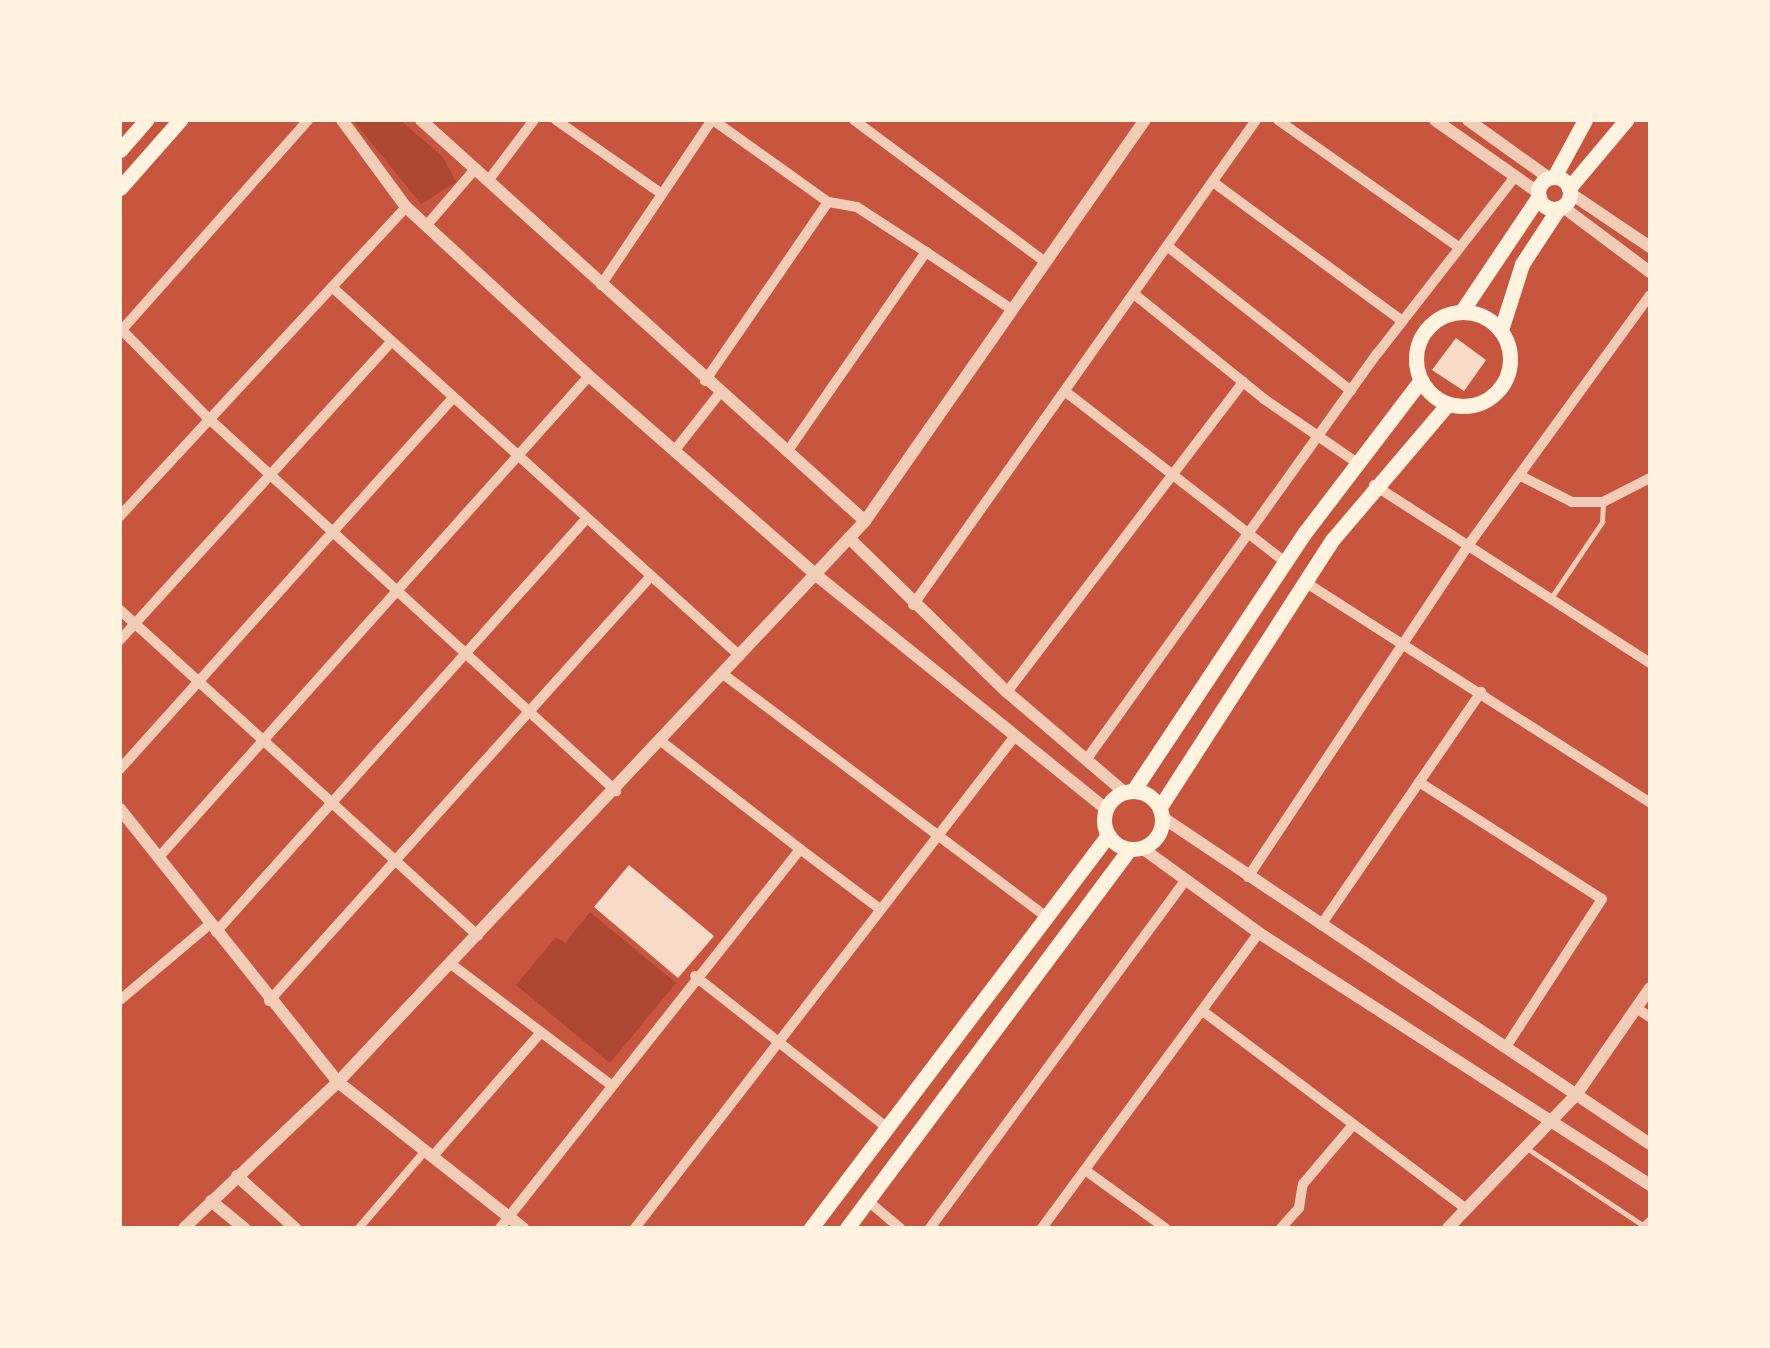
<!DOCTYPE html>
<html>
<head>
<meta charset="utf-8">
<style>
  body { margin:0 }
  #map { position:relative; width:1770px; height:1348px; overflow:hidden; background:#c8553d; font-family:Quicksand,sans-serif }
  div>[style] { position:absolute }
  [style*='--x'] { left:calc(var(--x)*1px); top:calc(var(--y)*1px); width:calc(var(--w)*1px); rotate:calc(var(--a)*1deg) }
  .green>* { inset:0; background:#ae4732 }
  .building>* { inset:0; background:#f7dbc8 }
  .service>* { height:5px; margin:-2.5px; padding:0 2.5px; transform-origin:2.5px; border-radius:2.5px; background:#f1ccb7 }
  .pedestrian>* { height:8px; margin:-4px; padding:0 4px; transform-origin:4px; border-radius:4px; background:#f1ccb7 }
  .minor>* { height:10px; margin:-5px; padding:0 5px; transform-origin:5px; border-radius:5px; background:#f1ccb7 }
  .tertiary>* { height:12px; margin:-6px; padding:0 6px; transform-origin:6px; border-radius:6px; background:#f1ccb7 }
  .secondary>* { height:15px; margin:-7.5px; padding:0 7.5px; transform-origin:7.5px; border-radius:7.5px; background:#fff3e0 }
  .secondary>.ring { margin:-7.5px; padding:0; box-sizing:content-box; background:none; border:15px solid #fff3e0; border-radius:50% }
  span { translate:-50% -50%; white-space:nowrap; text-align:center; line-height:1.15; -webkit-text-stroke:10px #fff3e0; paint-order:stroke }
  .frame { position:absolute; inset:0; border:122px solid #fff3e0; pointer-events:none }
</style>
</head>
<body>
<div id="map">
  <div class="green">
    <div style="clip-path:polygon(353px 120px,400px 120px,443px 157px,456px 182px,421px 204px)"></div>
    <div style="clip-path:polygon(590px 912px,676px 983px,610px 1063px,516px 985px,556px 937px,565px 943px)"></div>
  </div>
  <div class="building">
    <div style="clip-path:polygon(1456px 338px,1486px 360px,1464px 391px,1432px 370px)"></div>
    <div style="clip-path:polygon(629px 865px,714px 936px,678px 978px,594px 907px)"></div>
  </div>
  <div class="service">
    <div style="--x:1551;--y:598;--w:92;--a:-56.1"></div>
    <div style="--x:1602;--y:522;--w:20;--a:-87"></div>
    <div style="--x:1528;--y:1149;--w:139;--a:33.6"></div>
  </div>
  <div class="pedestrian">
    <div style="--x:359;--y:1228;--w:101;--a:-49.4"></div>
  </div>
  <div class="minor">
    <div style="--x:556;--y:120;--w:129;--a:34.9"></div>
    <div style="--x:854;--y:120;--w:237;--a:36.6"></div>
    <div style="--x:1278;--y:120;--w:221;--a:35.1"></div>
    <div style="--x:488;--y:181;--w:76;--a:-53"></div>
    <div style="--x:1213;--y:182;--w:235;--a:36.3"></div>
    <div style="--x:426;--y:226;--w:75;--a:-49.3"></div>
    <div style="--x:1167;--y:246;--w:234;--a:38.2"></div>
    <div style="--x:926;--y:252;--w:102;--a:33.8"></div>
    <div style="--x:601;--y:285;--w:199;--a:-56.1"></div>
    <div style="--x:332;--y:287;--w:550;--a:42.13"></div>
    <div style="--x:1134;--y:294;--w:167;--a:38.9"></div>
    <div style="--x:1264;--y:399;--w:112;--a:34.4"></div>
    <div style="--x:120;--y:328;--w:123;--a:45.7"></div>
    <div style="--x:206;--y:416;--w:556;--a:42.45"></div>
    <div style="--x:120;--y:332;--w:283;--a:-48.4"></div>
    <div style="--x:705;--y:381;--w:217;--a:-55.5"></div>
    <div style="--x:828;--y:202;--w:141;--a:-144.5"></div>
    <div style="--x:1066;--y:392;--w:277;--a:37.8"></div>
    <div style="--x:675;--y:450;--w:71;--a:-51.8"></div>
    <div style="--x:787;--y:452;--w:244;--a:-55.2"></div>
    <div style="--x:926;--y:252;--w:82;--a:-146.9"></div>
    <div style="--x:857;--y:207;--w:29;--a:-170"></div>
    <div style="--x:1521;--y:476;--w:57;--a:27"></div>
    <div style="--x:1572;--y:502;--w:31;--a:0"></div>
    <div style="--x:1603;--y:502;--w:53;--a:-27.1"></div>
    <div style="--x:1374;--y:485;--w:328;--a:32.8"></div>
    <div style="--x:120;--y:516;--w:421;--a:-47.2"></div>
    <div style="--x:1305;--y:582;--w:410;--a:32.6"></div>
    <div style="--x:913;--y:605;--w:594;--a:-54.73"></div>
    <div style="--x:120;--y:610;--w:484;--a:42.3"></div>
    <div style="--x:120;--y:640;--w:403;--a:-47.7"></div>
    <div style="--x:723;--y:674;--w:405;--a:36.9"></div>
    <div style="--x:1007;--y:692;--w:390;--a:-52.7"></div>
    <div style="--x:1086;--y:760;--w:500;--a:-54.4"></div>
    <div style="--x:1377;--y:354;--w:224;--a:-52.1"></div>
    <div style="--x:120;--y:769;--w:499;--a:-48.1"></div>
    <div style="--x:1419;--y:782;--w:217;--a:32.6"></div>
    <div style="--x:1602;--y:899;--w:176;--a:123"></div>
    <div style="--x:800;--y:849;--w:100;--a:36.9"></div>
    <div style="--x:159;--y:857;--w:645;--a:-48.2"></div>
    <div style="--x:1248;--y:877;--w:396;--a:-56.4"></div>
    <div style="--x:1467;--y:547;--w:311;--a:-54"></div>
    <div style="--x:1321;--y:925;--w:283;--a:-55.5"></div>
    <div style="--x:216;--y:932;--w:554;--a:-48.14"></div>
    <div style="--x:451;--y:964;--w:201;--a:37.1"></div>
    <div style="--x:695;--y:976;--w:247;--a:38.3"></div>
    <div style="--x:120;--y:1000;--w:118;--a:-40.2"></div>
    <div style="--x:269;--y:1001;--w:571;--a:-48.05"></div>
    <div style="--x:1636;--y:1008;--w:17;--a:33"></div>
    <div style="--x:1204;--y:1012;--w:326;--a:36.9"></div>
    <div style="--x:433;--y:1156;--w:164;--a:-48.9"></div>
    <div style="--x:1085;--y:1170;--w:99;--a:35.9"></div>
    <div style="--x:868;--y:1201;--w:42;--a:40.2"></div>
    <div style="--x:500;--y:1228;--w:483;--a:-51.6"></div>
    <div style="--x:800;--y:849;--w:176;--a:-142.2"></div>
    <div style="--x:635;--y:1228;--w:622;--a:-52.32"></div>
    <div style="--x:930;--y:1228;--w:429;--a:-53.7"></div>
    <div style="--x:1042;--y:1228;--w:366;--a:-53.7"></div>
    <div style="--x:1281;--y:1228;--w:27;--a:-48"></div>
    <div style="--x:1299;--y:1208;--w:24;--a:-81"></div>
    <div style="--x:1303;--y:1184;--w:76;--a:-49.8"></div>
    <div style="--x:1644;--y:1228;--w:8;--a:-45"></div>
  </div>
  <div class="tertiary">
    <div style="--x:342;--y:120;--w:108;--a:53.7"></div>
    <div style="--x:406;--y:207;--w:249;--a:42.7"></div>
    <div style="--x:589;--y:376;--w:302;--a:41.2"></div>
    <div style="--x:816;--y:575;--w:373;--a:38.9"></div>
    <div style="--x:421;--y:120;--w:598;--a:42.09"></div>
    <div style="--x:1435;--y:120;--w:127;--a:35.1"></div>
    <div style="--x:1468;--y:120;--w:100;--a:35.6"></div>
    <div style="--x:1570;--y:193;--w:97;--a:34"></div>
    <div style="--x:1563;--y:207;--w:109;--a:36.8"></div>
    <div style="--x:849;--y:538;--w:221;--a:44.3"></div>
    <div style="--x:1007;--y:692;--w:154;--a:40.5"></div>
    <div style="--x:120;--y:809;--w:349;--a:51.4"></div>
    <div style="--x:338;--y:1082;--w:236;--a:38.3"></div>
    <div style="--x:1162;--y:817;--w:587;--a:33.83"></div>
    <div style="--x:1142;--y:848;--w:145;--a:36"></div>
    <div style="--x:1259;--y:933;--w:465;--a:32.8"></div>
    <div style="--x:237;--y:1176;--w:78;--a:41.9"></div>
    <div style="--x:211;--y:1201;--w:43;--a:39.3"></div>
    <div style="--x:184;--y:1228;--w:212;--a:-43.5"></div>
    <div style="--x:338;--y:1082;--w:770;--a:-46.79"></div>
    <div style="--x:865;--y:521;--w:489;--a:-55.1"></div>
    <div style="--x:1448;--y:1228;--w:185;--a:-46.1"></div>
    <div style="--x:1576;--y:1095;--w:130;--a:-55.3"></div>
  </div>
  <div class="secondary">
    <div style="--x:120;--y:150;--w:40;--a:-49"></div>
    <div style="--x:1554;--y:177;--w:65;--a:-61.5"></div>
    <div class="ring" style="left:1538px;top:177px;width:17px;height:17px"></div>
    <div style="--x:120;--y:188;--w:91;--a:-48.6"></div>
    <div style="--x:1569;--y:188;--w:89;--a:-50"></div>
    <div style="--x:1462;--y:311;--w:138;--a:-56.2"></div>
    <div class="ring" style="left:1416px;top:312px;width:79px;height:79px"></div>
    <div style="--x:1501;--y:330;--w:69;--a:-72.3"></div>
    <div style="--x:1522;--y:264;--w:66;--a:-56.8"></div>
    <div class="ring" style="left:1104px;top:791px;width:43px;height:43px"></div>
    <div style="--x:1133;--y:791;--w:312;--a:-56.4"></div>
    <div style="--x:1306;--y:531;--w:190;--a:-52.7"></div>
    <div style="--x:1160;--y:807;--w:319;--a:-57.2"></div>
    <div style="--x:1333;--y:539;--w:177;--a:-49.6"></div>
    <div style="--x:811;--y:1228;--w:493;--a:-52.9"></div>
    <div style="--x:847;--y:1228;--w:472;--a:-53.3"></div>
  </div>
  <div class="frame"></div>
</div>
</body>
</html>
